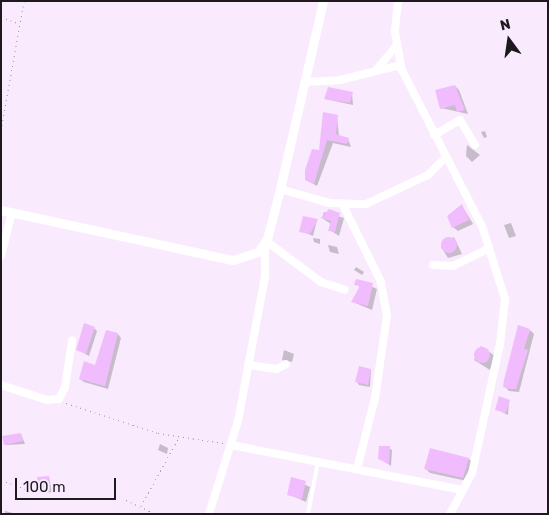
<!DOCTYPE html>
<html>
<head>
<meta charset="utf-8">
<style>
  body { margin:0 }
  #map { position:relative; width:549px; height:515px; overflow:hidden; background:#f9ebfd; font-family:Rubik,sans-serif }
  div>[style] { position:absolute }
  [style*='--x'] { left:calc(var(--x)*1px); top:calc(var(--y)*1px); width:calc(var(--w)*1px); rotate:calc(var(--a)*1deg) }
  .shadow>* { inset:0; background:#0003 }
  .building>* { inset:0; background:#f1bcfd }
  .round { border-radius:50% }
  .path>* { height:1px; margin-top:-0.5px; transform-origin:0; background:repeating-linear-gradient(90deg,#9b919e 0 1px,transparent 0 5px) }
  .service>* { height:4px; margin:-2px; padding:0 2px; transform-origin:2px; border-radius:2px; background:#fff }
  .minor>* { height:8px; margin:-4px; padding:0 4px; transform-origin:4px; border-radius:4px; background:#fff }
  .tertiary>* { height:9px; margin:-4.5px; padding:0 4.5px; transform-origin:4.5px; border-radius:4.5px; background:#fff }
  span { translate:-50% -50%; white-space:nowrap; text-align:center; line-height:1.15; -webkit-text-stroke:4px #f9ebfd; paint-order:stroke }
  .frame { position:absolute; inset:0; border:2px solid #1e191f; pointer-events:none }
  .north { position:absolute; left:484px; top:15px; width:50px; height:50px; -webkit-text-stroke:4px #f9ebfd; paint-order:stroke; rotate:346deg; font-size:14px; font-weight:700; line-height:20px; text-align:center; color:#1e191f }
  .north::after { content:''; display:block; margin:auto; width:18px; height:22px; background:#1e191f; clip-path:polygon(50% 0,100% 100%,50% 72%,0 100%) }
  .scale { position:absolute; left:15px; top:478px; width:101px; height:22px; box-sizing:border-box; border:2px solid #1e191f; border-top:0; padding-left:6px; font-size:15px; line-height:18px; white-space:nowrap; color:#1e191f; -webkit-text-stroke:4px #f9ebfd; paint-order:stroke }
</style>
</head>
<body>
<div id="map">
  <div class="shadow">
    <div style="clip-path:polygon(455px 86px,459px 90px,468px 114px,441px 108px)"></div>
    <div style="clip-path:polygon(352px 93px,353px 105px,325px 99px)"></div>
    <div style="clip-path:polygon(337px 117px,339px 136px,348px 139px,351px 147px,333px 143px,317px 186px,306px 180px)"></div>
    <div style="clip-path:polygon(485px 131px,487px 137px,484px 138px,481px 132px)"></div>
    <div style="clip-path:polygon(467px 145px,480px 155px,472px 162px,466px 156px)"></div>
    <div style="clip-path:polygon(462px 206px,473px 224px,458px 231px,453px 227px)"></div>
    <div style="clip-path:polygon(324px 212px,344px 218px,339px 236px,330px 230px,331px 224px,322px 218px)"></div>
    <div style="clip-path:polygon(317px 220px,313px 236px,301px 231px)"></div>
    <div style="clip-path:polygon(511px 223px,516px 236px,509px 238px,504px 225px)"></div>
    <div style="clip-path:polygon(454px 237px,462px 254px,448px 258px,441px 247px)"></div>
    <div style="clip-path:polygon(313px 238px,320px 239px,320px 244px,314px 242px)"></div>
    <div style="clip-path:polygon(328px 245px,337px 247px,339px 254px,330px 252px)"></div>
    <div style="clip-path:polygon(356px 267px,364px 272px,362px 275px,354px 270px)"></div>
    <div style="clip-path:polygon(357px 280px,377px 289px,372px 310px,353px 302px,360px 289px)"></div>
    <div style="clip-path:polygon(94px 328px,97px 331px,89px 356px,78px 350px)"></div>
    <div style="clip-path:polygon(530px 330px,534px 334px,519px 392px,509px 391px,505px 387px)"></div>
    <div style="clip-path:polygon(118px 334px,121px 338px,108px 389px,84px 382px,80px 379px,96px 366px)"></div>
    <div style="clip-path:polygon(481px 346px,495px 356px,490px 370px,474px 360px)"></div>
    <div style="clip-path:polygon(284px 350px,294px 354px,292px 362px,282px 360px)"></div>
    <div style="clip-path:polygon(371px 370px,370px 387px,359px 385px,357px 382px)"></div>
    <div style="clip-path:polygon(509px 401px,508px 415px,496px 409px)"></div>
    <div style="clip-path:polygon(21px 434px,25px 444px,5px 445px)"></div>
    <div style="clip-path:polygon(160px 444px,168px 448px,167px 454px,158px 450px)"></div>
    <div style="clip-path:polygon(389px 448px,392px 450px,391px 466px,379px 458px)"></div>
    <div style="clip-path:polygon(431px 449px,469px 459px,473px 463px,467px 481px,430px 473px,426px 469px)"></div>
    <div style="clip-path:polygon(49px 477px,52px 492px,43px 493px,40px 490px)"></div>
    <div style="clip-path:polygon(292px 479px,310px 487px,306px 502px,288px 494px)"></div>
    <div style="clip-path:polygon(5px 511px,17px 514px,5px 514px)"></div>
  </div>
  <div class="building">
    <div style="clip-path:polygon(455px 85px,465px 110px,457px 112px,455px 105px,440px 109px,435px 90px)"></div>
    <div style="clip-path:polygon(328px 87px,353px 92px,350px 103px,324px 99px)"></div>
    <div style="clip-path:polygon(323px 112px,338px 115px,336px 134px,349px 138px,347px 144px,327px 140px,314px 184px,305px 180px,305px 170px,312px 149px,319px 150px)"></div>
    <div style="clip-path:polygon(462px 204px,469px 220px,452px 228px,447px 216px)"></div>
    <div style="clip-path:polygon(329px 209px,340px 213px,335px 232px,328px 231px,331px 221px,321px 218px)"></div>
    <div style="clip-path:polygon(303px 216px,318px 219px,310px 234px,299px 232px)"></div>
    <div class="round" style="left:441px;top:237px;width:16px;height:16px"></div>
    <div style="clip-path:polygon(356px 279px,373px 283px,368px 306px,351px 302px,360px 286px,354px 285px)"></div>
    <div style="clip-path:polygon(84px 323px,95px 327px,86px 354px,76px 350px)"></div>
    <div style="clip-path:polygon(518px 325px,530px 329px,524px 349px,528px 350px,516px 389px,509px 389px,503px 387px,504px 380px)"></div>
    <div style="clip-path:polygon(106px 330px,118px 333px,105px 386px,79px 379px,84px 361px,95px 365px)"></div>
    <div class="round" style="left:474px;top:347px;width:16px;height:16px"></div>
    <div style="clip-path:polygon(359px 366px,371px 369px,368px 385px,355px 382px)"></div>
    <div style="clip-path:polygon(499px 396px,510px 400px,506px 413px,495px 410px)"></div>
    <div style="clip-path:polygon(21px 433px,23px 441px,4px 445px,2px 436px)"></div>
    <div style="clip-path:polygon(379px 446px,390px 446px,389px 464px,378px 459px)"></div>
    <div style="clip-path:polygon(430px 448px,469px 458px,463px 478px,424px 469px)"></div>
    <div style="clip-path:polygon(49px 476px,50px 490px,39px 491px,37px 477px)"></div>
    <div style="clip-path:polygon(291px 477px,306px 481px,302px 499px,287px 495px)"></div>
  </div>
  <div class="path">
    <div style="--x:1;--y:17;--w:20;--a:20"></div>
    <div style="--x:1;--y:130;--w:131;--a:-79.9"></div>
    <div style="--x:66;--y:403;--w:97;--a:18.1"></div>
    <div style="--x:158;--y:433;--w:66;--a:8.7"></div>
    <div style="--x:1;--y:480;--w:30;--a:20"></div>
    <div style="--x:126;--y:500;--w:33;--a:25"></div>
    <div style="--x:141;--y:506;--w:77;--a:-61.1"></div>
  </div>
  <div class="service">
    <div style="--x:308;--y:514;--w:53;--a:-79.1"></div>
  </div>
  <div class="minor">
    <div style="--x:398;--y:1;--w:31;--a:96"></div>
    <div style="--x:395;--y:32;--w:39;--a:80"></div>
    <div style="--x:402;--y:70;--w:175;--a:62.9"></div>
    <div style="--x:482;--y:226;--w:77;--a:72.5"></div>
    <div style="--x:505;--y:299;--w:45;--a:96.3"></div>
    <div style="--x:500;--y:344;--w:132;--a:102.2"></div>
    <div style="--x:472;--y:473;--w:47;--a:118.2"></div>
    <div style="--x:376;--y:70;--w:33;--a:-50"></div>
    <div style="--x:305;--y:82;--w:35;--a:-3"></div>
    <div style="--x:340;--y:80;--w:63;--a:-13.8"></div>
    <div style="--x:434;--y:135;--w:30;--a:-30"></div>
    <div style="--x:460;--y:120;--w:29;--a:59"></div>
    <div style="--x:280;--y:189;--w:51;--a:15.9"></div>
    <div style="--x:329;--y:203;--w:37;--a:2"></div>
    <div style="--x:366;--y:204;--w:68;--a:-25.1"></div>
    <div style="--x:428;--y:175;--w:24;--a:-45"></div>
    <div style="--x:343;--y:205;--w:86;--a:63.7"></div>
    <div style="--x:381;--y:282;--w:34;--a:80"></div>
    <div style="--x:387;--y:315;--w:84;--a:98.2"></div>
    <div style="--x:375;--y:398;--w:73;--a:104.2"></div>
    <div style="--x:266;--y:241;--w:69;--a:36.7"></div>
    <div style="--x:321;--y:282;--w:25;--a:18"></div>
    <div style="--x:1;--y:256;--w:45;--a:-76"></div>
    <div style="--x:433;--y:265;--w:20;--a:3"></div>
    <div style="--x:453;--y:266;--w:39;--a:-26"></div>
    <div style="--x:248;--y:365;--w:29;--a:8"></div>
    <div style="--x:277;--y:369;--w:10;--a:-29"></div>
    <div style="--x:1;--y:385;--w:48;--a:18.1"></div>
    <div style="--x:47;--y:400;--w:12;--a:-5"></div>
    <div style="--x:59;--y:399;--w:13;--a:-63"></div>
    <div style="--x:65;--y:387;--w:47;--a:-81.3"></div>
    <div style="--x:231;--y:445;--w:236;--a:11"></div>
    <div style="--x:209;--y:514;--w:97;--a:-72.7"></div>
    <div style="--x:238;--y:421;--w:147;--a:-79.4"></div>
    <div style="--x:265;--y:277;--w:33;--a:-90"></div>
  </div>
  <div class="tertiary">
    <div style="--x:1;--y:210;--w:237;--a:12.2"></div>
    <div style="--x:233;--y:260;--w:26;--a:-18"></div>
    <div style="--x:258;--y:252;--w:16;--a:-55"></div>
    <div style="--x:267;--y:239;--w:52;--a:-75.4"></div>
    <div style="--x:280;--y:189;--w:193;--a:-77.1"></div>
  </div>
  <div class="frame"></div>
  <div class="north">N</div>
  <div class="scale">100 m</div>
</div>
</body>
</html>
